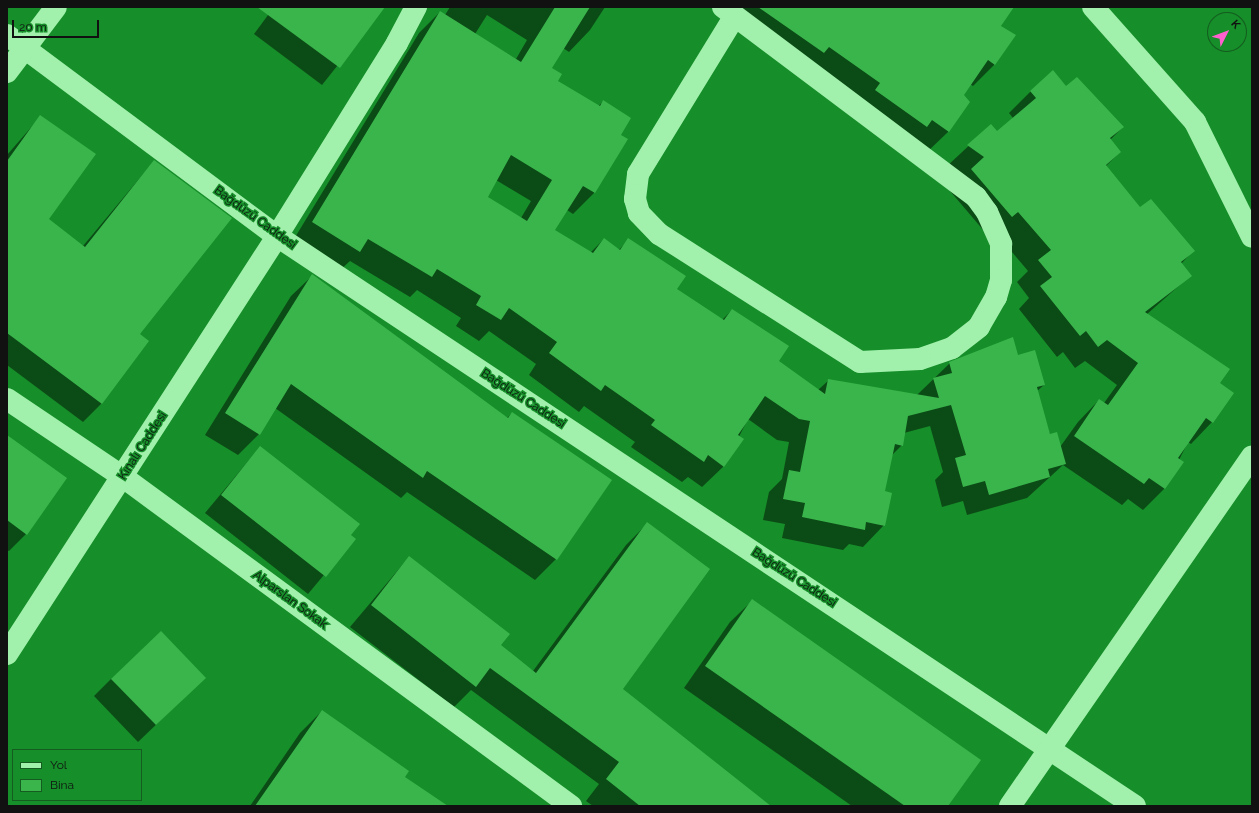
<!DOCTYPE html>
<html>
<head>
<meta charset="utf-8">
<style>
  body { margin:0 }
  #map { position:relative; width:1259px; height:813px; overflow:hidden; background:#168e29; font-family:Raleway,sans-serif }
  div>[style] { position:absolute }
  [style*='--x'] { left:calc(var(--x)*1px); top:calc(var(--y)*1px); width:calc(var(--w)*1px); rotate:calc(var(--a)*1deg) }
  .shadow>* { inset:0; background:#0007 }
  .building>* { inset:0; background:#3ab54c }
  .minor>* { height:22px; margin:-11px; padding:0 11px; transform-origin:11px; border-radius:11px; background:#a1f0ac }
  span { translate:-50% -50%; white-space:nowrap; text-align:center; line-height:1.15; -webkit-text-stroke:3px #168e29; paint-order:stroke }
  .street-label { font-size:12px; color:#111 }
  .frame { position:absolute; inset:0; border:8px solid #111; pointer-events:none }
  .legend { position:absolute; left:12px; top:749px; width:130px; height:52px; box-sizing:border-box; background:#168e29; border:1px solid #145c1f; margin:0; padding:5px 7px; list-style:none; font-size:12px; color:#111 }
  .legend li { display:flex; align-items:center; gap:8px; height:20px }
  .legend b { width:20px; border:1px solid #145c1f }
  .north { position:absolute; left:1207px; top:12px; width:40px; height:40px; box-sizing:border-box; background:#168e29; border:1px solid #145c1f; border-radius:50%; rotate:48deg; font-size:11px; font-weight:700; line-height:16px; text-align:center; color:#111 }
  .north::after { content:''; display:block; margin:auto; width:14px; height:18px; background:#ff60ce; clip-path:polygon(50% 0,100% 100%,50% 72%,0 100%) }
  .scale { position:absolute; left:12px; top:20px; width:87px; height:18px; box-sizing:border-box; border:2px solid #111; border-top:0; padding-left:5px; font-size:12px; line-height:14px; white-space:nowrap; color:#111; -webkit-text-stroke:3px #168e29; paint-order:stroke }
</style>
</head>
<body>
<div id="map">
  <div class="shadow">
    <div style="clip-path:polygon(274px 7px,384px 7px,322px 85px,254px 34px)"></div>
    <div style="clip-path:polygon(evenodd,450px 7px,605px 7px,590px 30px,569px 52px,563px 48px,551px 68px,556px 81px,598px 107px,603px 101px,620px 135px,594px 193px,573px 214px,567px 210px,554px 230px,590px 253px,604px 239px,619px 250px,628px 240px,675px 289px,722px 320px,732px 310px,777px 361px,818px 390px,829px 380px,917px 395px,950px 363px,1018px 356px,1044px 385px,1037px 391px,1050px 435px,1060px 447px,1078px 422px,1099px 400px,1104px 403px,1117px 385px,1085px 361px,1075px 368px,1063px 352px,1057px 357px,1019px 309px,1029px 298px,1017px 282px,1028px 271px,996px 233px,990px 238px,950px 191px,962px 179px,946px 167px,990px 126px,997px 133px,1013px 118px,1009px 113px,1031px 91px,1066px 87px,1123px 127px,1110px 140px,1120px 152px,1106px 166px,1139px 209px,1193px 251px,1181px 264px,1190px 276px,1146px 315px,1218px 384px,1212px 422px,1191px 444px,1188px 442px,1165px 488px,1143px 510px,1128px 499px,1122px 505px,1063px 465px,1027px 498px,967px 515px,963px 501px,942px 507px,935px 480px,943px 472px,930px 426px,904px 433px,902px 445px,891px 456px,884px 492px,884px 525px,863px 547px,849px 544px,843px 550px,782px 538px,785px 524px,763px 520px,769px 492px,782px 479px,789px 442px,777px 440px,748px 419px,724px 466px,702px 487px,688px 477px,682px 482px,631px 447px,635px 442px,584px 406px,579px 412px,529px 375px,536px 364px,489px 331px,479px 341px,456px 326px,461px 318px,417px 290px,410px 297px,350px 261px,338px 272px,291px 244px,419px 33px,440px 12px,445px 15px,450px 7px,487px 15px,527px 40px,516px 59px,475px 34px,487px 15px,450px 7px,496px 180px,531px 201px,521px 218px,487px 197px,496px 180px)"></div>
    <div style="clip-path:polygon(730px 7px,1004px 7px,995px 64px,973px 86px,970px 84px,963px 95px,969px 102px,948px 132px,926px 153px)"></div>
    <div style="clip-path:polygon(41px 116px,48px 219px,83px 246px,154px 161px,138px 334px,102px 403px,83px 422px,7px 365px,7px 155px)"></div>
    <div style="clip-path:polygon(312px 276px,507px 418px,512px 413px,610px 481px,556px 559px,535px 580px,407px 492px,401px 498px,275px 408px,259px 434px,238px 455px,205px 435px,291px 296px)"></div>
    <div style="clip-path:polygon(7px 437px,26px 534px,9px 551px,7px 550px)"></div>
    <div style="clip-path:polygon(260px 447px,354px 539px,308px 594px,205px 513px)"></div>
    <div style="clip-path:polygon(647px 524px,622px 689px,770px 806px,593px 806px,586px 801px,599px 784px,471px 690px,454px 707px,350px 627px,409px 557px,500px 646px,533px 671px,626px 545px)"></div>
    <div style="clip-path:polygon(752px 601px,947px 806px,852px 806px,684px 688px,730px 622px)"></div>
    <div style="clip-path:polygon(111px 679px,187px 695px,138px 742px,94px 696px)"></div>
    <div style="clip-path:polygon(322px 711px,404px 777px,446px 806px,250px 806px,300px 733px)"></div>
  </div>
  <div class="building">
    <div style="clip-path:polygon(257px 7px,385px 7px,340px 68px)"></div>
    <div style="clip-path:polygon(evenodd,555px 7px,590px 7px,552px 68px,562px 74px,558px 81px,600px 106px,603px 100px,631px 118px,621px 135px,628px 139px,595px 193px,583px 186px,555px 230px,593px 253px,604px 238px,620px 250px,628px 238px,686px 276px,677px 289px,724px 320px,732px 309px,789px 346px,779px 361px,825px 394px,828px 379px,939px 398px,933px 378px,952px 373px,949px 362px,1013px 337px,1018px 355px,1035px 350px,1045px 385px,1037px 387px,1050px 434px,1057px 432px,1066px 464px,1048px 469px,1050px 477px,989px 495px,985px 481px,963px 487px,955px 458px,966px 455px,951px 405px,908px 416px,903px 446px,895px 444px,885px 491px,892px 493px,885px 526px,866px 522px,865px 530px,802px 517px,805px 503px,783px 499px,789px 470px,800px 472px,810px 421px,799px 419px,765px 396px,738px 435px,744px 439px,724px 467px,708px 455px,704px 462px,651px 425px,655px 420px,605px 385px,601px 391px,549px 353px,557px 342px,509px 308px,501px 320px,476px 305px,481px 296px,437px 269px,432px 277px,368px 239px,360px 252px,312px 222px,440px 11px,521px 62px,555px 7px,511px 155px,552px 180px,527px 221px,488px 197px,511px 155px)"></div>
    <div style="clip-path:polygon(758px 7px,1014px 7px,1001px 26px,1016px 35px,995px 65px,988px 60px,964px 95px,970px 102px,949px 132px,932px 120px,927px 127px,875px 90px,880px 83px,829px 47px,824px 53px)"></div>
    <div style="clip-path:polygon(1053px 70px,1066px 86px,1077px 77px,1124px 127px,1110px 138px,1121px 152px,1106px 165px,1140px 207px,1151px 199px,1195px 251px,1181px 262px,1192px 276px,1145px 312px,1230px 369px,1220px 383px,1234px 393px,1213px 423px,1206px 418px,1178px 458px,1184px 462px,1165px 489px,1149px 478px,1144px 484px,1074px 436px,1099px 399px,1108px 405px,1138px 363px,1107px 340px,1098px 347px,1086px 331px,1080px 336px,1040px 286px,1052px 277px,1038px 260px,1051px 250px,1018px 212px,1012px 217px,971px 169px,984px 157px,967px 145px,991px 124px,997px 131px,1036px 98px,1030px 91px)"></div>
    <div style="clip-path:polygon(40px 115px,96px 154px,49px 219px,85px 247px,154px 160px,232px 218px,140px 334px,149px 341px,102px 404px,7px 333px,7px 161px)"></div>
    <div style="clip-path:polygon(312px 274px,508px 418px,512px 412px,612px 480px,557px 560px,427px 471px,423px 478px,291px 384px,260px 435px,225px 413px)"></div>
    <div style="clip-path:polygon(7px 435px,67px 478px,27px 535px,7px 520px)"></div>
    <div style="clip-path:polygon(260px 446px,360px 524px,351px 535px,356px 539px,326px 577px,221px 495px)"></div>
    <div style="clip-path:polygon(647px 522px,710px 569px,623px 689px,771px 806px,640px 806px,606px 779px,619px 762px,490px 668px,476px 687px,371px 605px,409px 556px,510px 634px,501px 645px,536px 673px)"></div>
    <div style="clip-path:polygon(752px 599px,981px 760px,948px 806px,905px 806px,705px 666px)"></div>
    <div style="clip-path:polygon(161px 631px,206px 678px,156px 725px,111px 679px)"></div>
    <div style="clip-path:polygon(322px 710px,409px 771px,405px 777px,448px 806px,255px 806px)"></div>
  </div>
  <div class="minor">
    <div style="--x:723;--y:7;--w:316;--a:36.9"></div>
    <div style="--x:976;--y:197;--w:19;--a:54"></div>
    <div style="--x:987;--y:212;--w:35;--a:66"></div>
    <div style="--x:1001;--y:244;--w:36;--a:90"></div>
    <div style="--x:1001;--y:280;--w:18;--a:106"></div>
    <div style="--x:996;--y:297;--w:34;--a:120"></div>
    <div style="--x:979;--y:327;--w:34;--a:142"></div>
    <div style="--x:952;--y:348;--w:34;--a:161"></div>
    <div style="--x:920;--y:359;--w:60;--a:177.1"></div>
    <div style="--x:860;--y:362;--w:238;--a:-147.5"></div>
    <div style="--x:659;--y:234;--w:29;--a:-134"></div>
    <div style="--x:639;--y:213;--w:15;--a:-106"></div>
    <div style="--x:635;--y:199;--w:25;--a:-83"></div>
    <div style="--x:638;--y:174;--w:185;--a:-58.5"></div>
    <div style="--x:1093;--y:7;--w:154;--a:48.4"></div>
    <div style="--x:1195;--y:122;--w:128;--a:63.6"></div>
    <div style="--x:7;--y:35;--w:337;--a:36.7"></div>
    <div style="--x:277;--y:236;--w:1030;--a:33.6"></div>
    <div style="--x:7;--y:72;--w:81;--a:-53"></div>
    <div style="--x:7;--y:399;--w:140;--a:33.9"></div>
    <div style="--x:123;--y:477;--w:556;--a:36.29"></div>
    <div style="--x:7;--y:654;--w:498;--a:-57.1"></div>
    <div style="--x:277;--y:236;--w:227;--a:-58.1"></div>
    <div style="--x:397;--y:43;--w:41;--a:-62.2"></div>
    <div style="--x:1010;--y:806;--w:425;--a:-55.3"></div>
  </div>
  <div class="street-label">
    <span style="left:255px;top:218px;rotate:36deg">Bağdüzü Caddesi</span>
    <span style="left:523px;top:399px;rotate:33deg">Bağdüzü Caddesi</span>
    <span style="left:143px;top:446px;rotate:-57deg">Kınalı Caddesi</span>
    <span style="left:794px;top:578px;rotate:33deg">Bağdüzü Caddesi</span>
    <span style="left:290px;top:600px;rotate:36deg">Alparslan Sokak</span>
  </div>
  <div class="frame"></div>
  <ul class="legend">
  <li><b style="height:5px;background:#a1f0ac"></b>Yol</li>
  <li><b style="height:11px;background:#3ab54c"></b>Bina</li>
  </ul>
  <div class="north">K</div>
  <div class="scale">20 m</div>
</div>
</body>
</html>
